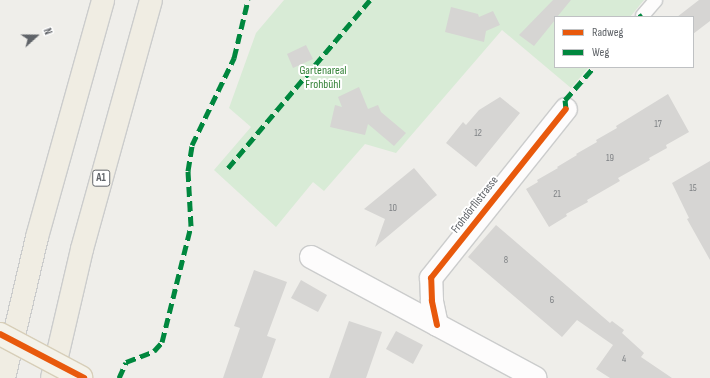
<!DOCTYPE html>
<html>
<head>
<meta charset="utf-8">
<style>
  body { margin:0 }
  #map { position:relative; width:710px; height:378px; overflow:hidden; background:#efeeea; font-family:"Sofia Sans Condensed",sans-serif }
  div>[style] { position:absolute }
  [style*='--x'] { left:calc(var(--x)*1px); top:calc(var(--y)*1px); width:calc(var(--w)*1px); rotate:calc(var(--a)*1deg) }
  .green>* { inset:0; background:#d8ebd6 }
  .building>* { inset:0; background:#d6d5d3 }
  .roads { filter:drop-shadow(1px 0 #cbcccc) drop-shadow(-1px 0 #cbcccc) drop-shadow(0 1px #cbcccc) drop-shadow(0 -1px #cbcccc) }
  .service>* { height:13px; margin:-6.5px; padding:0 6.5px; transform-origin:6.5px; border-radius:6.5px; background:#fdfcfc }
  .minor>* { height:22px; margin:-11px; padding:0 11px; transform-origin:11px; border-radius:11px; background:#fdfcfc }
  .motorway>* { height:22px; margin:-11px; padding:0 11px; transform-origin:11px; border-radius:11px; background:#f0ede3 }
  .bridges { filter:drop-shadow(1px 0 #d7ceb8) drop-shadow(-1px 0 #d7ceb8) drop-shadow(0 1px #d7ceb8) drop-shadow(0 -1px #d7ceb8) }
  .primary-bridge>* { height:22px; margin:-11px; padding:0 11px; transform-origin:11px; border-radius:11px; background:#f4f2e9 }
  .quiet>* { height:5px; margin-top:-2.5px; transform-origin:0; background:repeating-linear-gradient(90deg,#00873e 0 10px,transparent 0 15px) }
  .cycleway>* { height:6px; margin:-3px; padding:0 3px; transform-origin:3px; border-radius:3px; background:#e8590c }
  span { translate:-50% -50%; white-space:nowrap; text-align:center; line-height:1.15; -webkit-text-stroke:4px #fff; paint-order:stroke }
  .number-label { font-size:10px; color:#7e8184 }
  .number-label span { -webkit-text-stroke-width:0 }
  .shield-label span { padding:1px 3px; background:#fff; border:1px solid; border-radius:3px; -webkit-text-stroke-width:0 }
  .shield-label { font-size:11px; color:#5f6368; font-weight:700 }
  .park-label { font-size:12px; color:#348238 }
  .street-label { font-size:12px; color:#5f6368 }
  .legend { position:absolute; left:554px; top:16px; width:140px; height:52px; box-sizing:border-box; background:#fff; border:1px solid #bfc1c3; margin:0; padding:5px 7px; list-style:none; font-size:12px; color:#5f6368 }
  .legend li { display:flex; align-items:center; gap:8px; height:20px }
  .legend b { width:20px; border:1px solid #bfc1c3 }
  .north { position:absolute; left:16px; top:16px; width:40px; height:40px; -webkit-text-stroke:3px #fff; paint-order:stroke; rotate:69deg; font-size:11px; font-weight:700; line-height:16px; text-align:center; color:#5f6368 }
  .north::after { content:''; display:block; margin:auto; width:14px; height:18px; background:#5f6368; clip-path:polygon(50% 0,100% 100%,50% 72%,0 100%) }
</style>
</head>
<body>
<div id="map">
  <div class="green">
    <div style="clip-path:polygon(284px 0,644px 0,630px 17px,555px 17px,555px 67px,589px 67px,571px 88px,502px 30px,396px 153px,365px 144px,324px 191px,313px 182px,276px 227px,214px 170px,251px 127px,229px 108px,256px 33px)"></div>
  </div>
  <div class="building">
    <div style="clip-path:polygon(553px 0,571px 0,557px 17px,555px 17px,555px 20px,534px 46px,519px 35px)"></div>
    <div style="clip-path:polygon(699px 0,710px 0,710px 21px,693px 34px,693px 17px,677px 17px)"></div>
    <div style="clip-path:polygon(451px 7px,478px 14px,479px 17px,493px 11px,500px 25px,486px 31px,484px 42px,445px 32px)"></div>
    <div style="clip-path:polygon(306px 45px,313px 59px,293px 68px,287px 54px)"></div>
    <div style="clip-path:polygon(359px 87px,368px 109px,378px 105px,381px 112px,406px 133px,394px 146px,368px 124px,365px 135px,330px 127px,335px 105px,342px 107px,338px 97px)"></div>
    <div style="clip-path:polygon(668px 94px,689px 132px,666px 145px,667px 148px,649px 158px,650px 160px,618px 178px,620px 181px,587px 200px,588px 202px,566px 214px,567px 216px,549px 227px,526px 189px,538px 182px,537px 180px,558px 168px,557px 167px,577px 155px,576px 154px,597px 142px,596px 140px,617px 128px,616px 126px)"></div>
    <div style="clip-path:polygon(500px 97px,520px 113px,476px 167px,446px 143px,463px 122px,466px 125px,479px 110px)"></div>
    <div style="clip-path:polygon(710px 161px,710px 260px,687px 219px,689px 218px,672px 183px)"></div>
    <div style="clip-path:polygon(414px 168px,437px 195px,375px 247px,385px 219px,364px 209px)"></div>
    <div style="clip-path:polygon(496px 225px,610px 323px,612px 321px,624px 330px,622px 333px,644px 353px,641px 357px,672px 378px,610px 378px,596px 369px,613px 345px,577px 320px,562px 337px,468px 257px)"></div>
    <div style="clip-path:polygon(254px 270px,287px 282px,267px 336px,276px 339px,262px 378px,223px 378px,240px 328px,234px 326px)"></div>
    <div style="clip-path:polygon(301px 280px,327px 295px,318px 312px,291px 298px)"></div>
    <div style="clip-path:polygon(349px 321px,382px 332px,366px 378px,329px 378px)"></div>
    <div style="clip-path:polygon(396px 331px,423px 345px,413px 364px,386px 349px)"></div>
  </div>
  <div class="roads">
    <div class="service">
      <div style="--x:642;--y:15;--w:20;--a:-49"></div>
    </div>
    <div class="minor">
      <div style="--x:311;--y:257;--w:255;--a:28.3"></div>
      <div style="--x:437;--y:325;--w:25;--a:-102"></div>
      <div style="--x:432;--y:301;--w:23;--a:-92"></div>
      <div style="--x:431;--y:278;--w:216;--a:-51.4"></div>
    </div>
    <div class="motorway">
      <div style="--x:4;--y:378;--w:145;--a:-76.8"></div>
      <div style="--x:37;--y:237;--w:246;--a:-74.4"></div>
      <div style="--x:52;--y:378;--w:132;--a:-76.9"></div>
      <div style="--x:82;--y:249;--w:258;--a:-74.5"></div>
    </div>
  </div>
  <div class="bridges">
    <div class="primary-bridge">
      <div style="--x:0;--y:334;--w:92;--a:28"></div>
    </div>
  </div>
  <div class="quiet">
    <div style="--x:639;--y:17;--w:4;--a:-34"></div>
    <div style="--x:566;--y:109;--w:9;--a:-96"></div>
    <div style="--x:565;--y:100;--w:44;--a:-48.7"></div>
    <div style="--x:228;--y:168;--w:220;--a:-49.8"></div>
    <div style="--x:119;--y:378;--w:17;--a:-66"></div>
    <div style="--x:126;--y:362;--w:30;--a:-21"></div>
    <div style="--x:154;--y:351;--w:12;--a:-48"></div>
    <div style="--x:162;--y:342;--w:120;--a:-76"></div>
    <div style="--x:191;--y:226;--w:55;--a:-93.1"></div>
    <div style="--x:188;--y:171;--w:26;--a:-81"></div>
    <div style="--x:192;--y:145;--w:97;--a:-64.2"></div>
    <div style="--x:234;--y:58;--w:60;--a:-76.4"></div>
  </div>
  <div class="cycleway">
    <div style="--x:437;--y:325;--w:25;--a:-102"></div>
    <div style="--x:432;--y:301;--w:23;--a:-92"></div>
    <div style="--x:431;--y:278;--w:216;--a:-51.4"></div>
    <div style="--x:0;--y:334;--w:95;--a:27.6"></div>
  </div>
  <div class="number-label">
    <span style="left:658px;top:125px">17</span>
    <span style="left:478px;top:134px">12</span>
    <span style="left:610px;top:159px">19</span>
    <span style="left:693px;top:189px">15</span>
    <span style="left:557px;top:195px">21</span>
    <span style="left:393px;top:209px">10</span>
    <span style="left:506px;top:261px">8</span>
    <span style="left:552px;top:301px">6</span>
    <span style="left:624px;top:360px">4</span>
  </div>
  <div class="shield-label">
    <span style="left:101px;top:178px">A1</span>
  </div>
  <div class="park-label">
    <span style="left:323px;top:78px">Gartenareal<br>Frohbühl</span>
  </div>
  <div class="street-label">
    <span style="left:475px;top:205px;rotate:-52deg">Frohdörflistrasse</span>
  </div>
  <ul class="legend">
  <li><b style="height:5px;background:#e8590c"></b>Radweg</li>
  <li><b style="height:5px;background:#00873e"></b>Weg</li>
  </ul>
  <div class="north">N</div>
</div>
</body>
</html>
